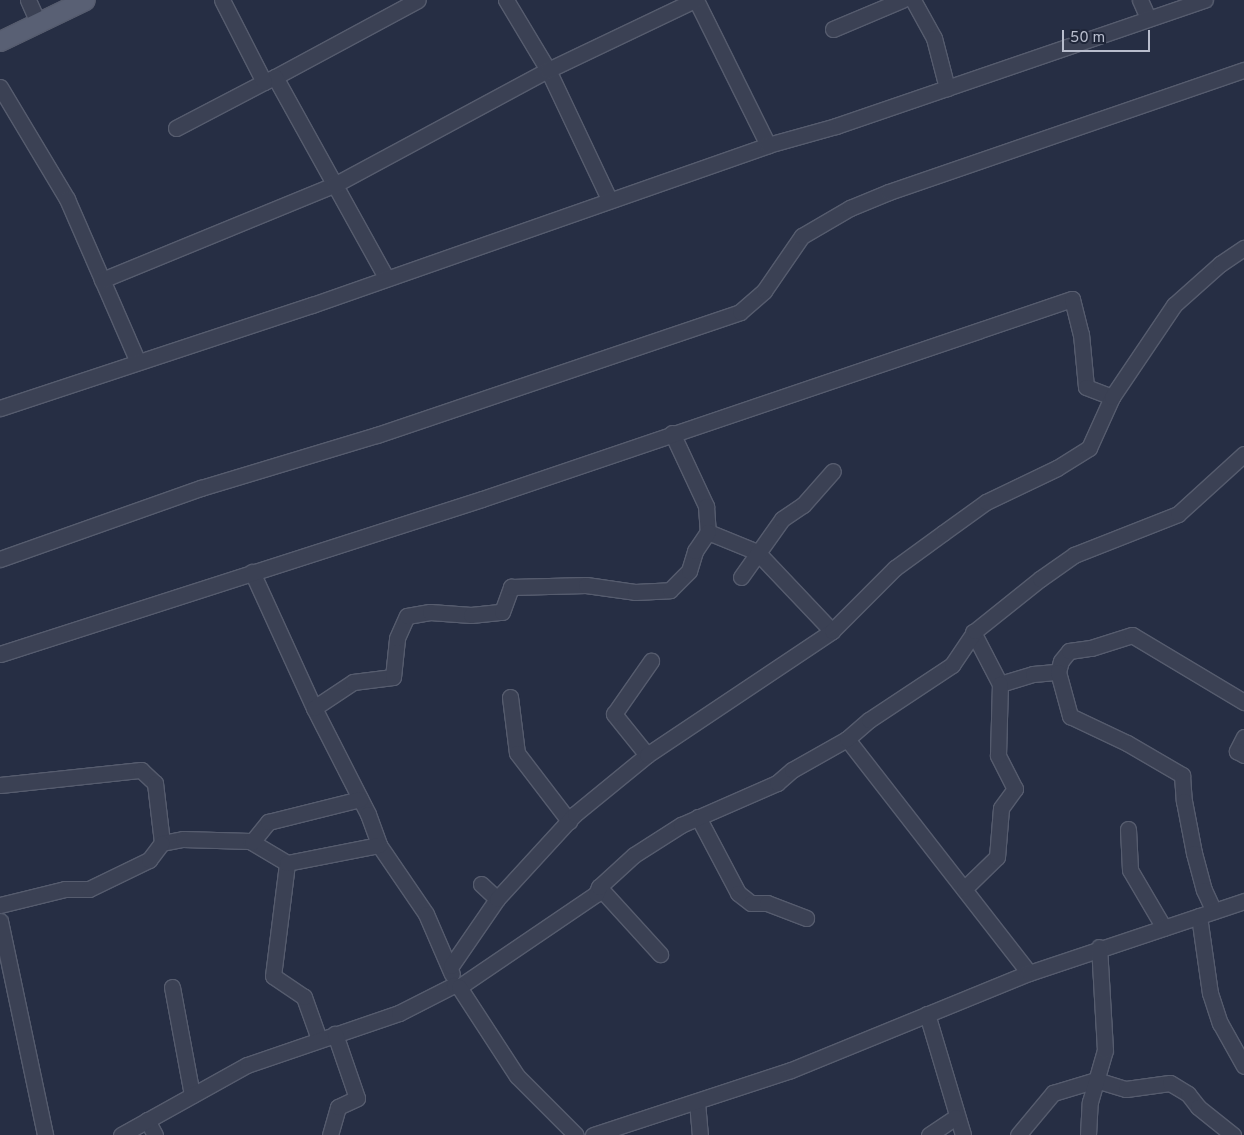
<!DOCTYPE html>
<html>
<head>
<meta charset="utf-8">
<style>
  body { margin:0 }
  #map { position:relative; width:1244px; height:1135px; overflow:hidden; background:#262e44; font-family:Overpass,sans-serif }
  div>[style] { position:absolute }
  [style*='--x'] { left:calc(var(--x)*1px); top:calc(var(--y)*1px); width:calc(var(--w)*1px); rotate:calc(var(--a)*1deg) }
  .roads { filter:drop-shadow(1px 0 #565c6e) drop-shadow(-1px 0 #565c6e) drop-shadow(0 1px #565c6e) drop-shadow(0 -1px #565c6e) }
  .minor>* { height:15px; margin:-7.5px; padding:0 7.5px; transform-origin:7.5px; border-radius:7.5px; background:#3b4154 }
  .major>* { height:19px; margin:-9.5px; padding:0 9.5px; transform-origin:9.5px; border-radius:9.5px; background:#596074 }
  span { translate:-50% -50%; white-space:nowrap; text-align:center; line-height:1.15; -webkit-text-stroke:5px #1f2639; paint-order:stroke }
  .scale { position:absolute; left:1062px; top:30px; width:88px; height:22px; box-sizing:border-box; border:2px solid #b8bdcd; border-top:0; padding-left:6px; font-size:15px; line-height:18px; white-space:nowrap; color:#b8bdcd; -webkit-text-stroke:4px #1f2639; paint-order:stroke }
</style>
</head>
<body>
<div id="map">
  <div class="roads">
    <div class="minor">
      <div style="--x:28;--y:0;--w:24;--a:66"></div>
      <div style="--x:506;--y:0;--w:82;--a:59"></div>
      <div style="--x:548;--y:70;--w:143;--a:64.7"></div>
      <div style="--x:696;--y:0;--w:162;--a:63.6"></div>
      <div style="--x:913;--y:0;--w:43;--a:61.1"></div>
      <div style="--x:934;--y:38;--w:52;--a:75.4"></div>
      <div style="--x:1140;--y:0;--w:20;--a:66"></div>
      <div style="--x:833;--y:29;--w:75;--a:-22.8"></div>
      <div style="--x:275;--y:77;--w:162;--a:-28.3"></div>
      <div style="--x:264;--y:82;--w:12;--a:-24"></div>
      <div style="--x:275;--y:77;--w:229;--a:61"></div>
      <div style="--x:0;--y:87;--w:131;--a:59.1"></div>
      <div style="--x:67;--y:199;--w:176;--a:66.5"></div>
      <div style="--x:176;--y:128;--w:99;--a:-27.6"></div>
      <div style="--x:264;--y:82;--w:92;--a:-117.1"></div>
      <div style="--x:102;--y:280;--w:251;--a:-22.3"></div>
      <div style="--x:334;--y:185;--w:243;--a:-28.3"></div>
      <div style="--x:548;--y:70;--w:163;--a:-25.5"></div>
      <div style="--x:0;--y:408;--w:329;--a:-18.3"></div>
      <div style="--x:312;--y:305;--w:483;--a:-19.3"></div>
      <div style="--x:768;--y:145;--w:71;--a:-15.6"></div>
      <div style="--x:836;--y:126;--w:390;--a:-18.9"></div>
      <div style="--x:672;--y:433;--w:81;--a:65"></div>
      <div style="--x:706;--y:506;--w:26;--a:86"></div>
      <div style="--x:708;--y:532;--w:53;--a:22.2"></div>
      <div style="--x:757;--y:552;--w:109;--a:46.5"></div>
      <div style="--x:0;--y:559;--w:213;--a:-19.5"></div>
      <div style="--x:201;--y:488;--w:184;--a:-16.8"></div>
      <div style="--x:377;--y:435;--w:383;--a:-18.7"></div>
      <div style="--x:740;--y:312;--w:32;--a:-41"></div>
      <div style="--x:764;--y:291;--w:67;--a:-55.4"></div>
      <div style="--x:802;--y:236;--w:56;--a:-30.3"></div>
      <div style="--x:850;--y:208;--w:42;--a:-22.3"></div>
      <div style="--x:889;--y:192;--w:375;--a:-19"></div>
      <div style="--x:252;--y:572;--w:149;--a:65.5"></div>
      <div style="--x:314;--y:708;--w:119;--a:63"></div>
      <div style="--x:368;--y:814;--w:33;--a:70"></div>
      <div style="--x:379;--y:845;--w:83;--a:55.7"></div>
      <div style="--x:426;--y:914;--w:65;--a:66.6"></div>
      <div style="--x:741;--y:577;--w:71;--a:-54.7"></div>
      <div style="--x:782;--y:519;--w:25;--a:-34"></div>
      <div style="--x:803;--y:505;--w:45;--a:-48.6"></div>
      <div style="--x:973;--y:632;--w:59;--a:62.6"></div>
      <div style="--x:1000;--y:684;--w:34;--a:-17"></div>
      <div style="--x:1033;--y:674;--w:25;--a:-5"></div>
      <div style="--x:1058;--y:672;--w:11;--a:-75"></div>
      <div style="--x:1061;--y:661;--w:13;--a:-51"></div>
      <div style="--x:1069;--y:651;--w:22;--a:-8"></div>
      <div style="--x:1091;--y:648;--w:43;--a:-17.6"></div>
      <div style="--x:1132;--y:635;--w:131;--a:30.9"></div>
      <div style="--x:0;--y:654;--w:506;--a:-17.83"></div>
      <div style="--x:482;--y:499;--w:623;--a:-18.73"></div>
      <div style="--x:1072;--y:299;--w:36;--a:76"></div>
      <div style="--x:1081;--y:334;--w:53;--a:84.6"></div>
      <div style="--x:1086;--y:387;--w:28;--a:21"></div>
      <div style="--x:1058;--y:672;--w:46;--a:74.7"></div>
      <div style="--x:1070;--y:716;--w:63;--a:25.3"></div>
      <div style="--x:1127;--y:743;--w:64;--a:30.2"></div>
      <div style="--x:1182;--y:775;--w:26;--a:86"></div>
      <div style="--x:1184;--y:801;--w:53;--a:79.1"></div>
      <div style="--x:1194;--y:853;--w:38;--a:75"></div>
      <div style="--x:1204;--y:890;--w:23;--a:65"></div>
      <div style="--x:510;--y:697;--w:56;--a:82.9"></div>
      <div style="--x:517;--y:753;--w:86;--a:52.6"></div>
      <div style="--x:314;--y:708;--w:47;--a:-33.7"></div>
      <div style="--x:353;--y:682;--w:40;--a:-7.1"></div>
      <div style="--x:393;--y:677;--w:39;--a:-84"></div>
      <div style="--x:397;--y:638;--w:24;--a:-66"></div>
      <div style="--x:407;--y:616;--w:23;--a:-10"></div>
      <div style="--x:430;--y:612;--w:41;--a:4.2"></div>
      <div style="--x:471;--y:615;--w:31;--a:-6"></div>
      <div style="--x:502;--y:612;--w:27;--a:-70"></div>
      <div style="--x:511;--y:587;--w:75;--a:-1.5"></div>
      <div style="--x:586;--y:585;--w:49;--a:8.1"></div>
      <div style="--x:635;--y:592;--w:35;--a:-3"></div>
      <div style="--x:670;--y:590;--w:27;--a:-45"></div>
      <div style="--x:689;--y:571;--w:21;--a:-73"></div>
      <div style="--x:695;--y:551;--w:23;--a:-56"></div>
      <div style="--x:1244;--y:737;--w:16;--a:117"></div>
      <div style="--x:1237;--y:751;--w:8;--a:30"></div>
      <div style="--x:847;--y:739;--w:296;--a:52.1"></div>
      <div style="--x:647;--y:755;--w:53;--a:-128.8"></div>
      <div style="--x:614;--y:714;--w:65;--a:-55.1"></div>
      <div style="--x:0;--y:785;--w:142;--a:-6.1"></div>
      <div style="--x:141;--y:770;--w:19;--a:43"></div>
      <div style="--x:155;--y:783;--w:60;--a:83.3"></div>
      <div style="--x:162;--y:843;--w:21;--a:-11"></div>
      <div style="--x:183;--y:839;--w:67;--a:1.7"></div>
      <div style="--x:250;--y:841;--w:43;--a:30.7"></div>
      <div style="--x:698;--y:817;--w:86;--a:62.2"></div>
      <div style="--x:738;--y:893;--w:16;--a:38"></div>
      <div style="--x:751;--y:903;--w:16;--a:0"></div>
      <div style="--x:767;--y:903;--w:42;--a:21"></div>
      <div style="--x:1128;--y:829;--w:41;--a:87.2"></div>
      <div style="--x:1130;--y:870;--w:67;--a:59.6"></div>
      <div style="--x:252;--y:842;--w:26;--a:-51"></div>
      <div style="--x:268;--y:822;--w:95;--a:-14"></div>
      <div style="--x:481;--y:884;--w:22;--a:43"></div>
      <div style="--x:599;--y:887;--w:91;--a:47.7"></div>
      <div style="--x:964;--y:889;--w:46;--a:-44.1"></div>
      <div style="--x:997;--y:857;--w:49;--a:-85.3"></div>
      <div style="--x:1001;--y:808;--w:24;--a:-54"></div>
      <div style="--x:1015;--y:789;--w:38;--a:-117"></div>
      <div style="--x:998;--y:755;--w:71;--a:-88.4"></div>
      <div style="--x:0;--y:905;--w:67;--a:-13.8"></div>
      <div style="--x:65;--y:889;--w:24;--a:0"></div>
      <div style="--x:89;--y:889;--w:67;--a:-25.8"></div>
      <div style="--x:149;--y:860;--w:21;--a:-53"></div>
      <div style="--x:1199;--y:916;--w:78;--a:81.9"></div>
      <div style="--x:1210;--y:993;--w:32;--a:72"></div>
      <div style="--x:1220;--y:1023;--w:49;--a:60.8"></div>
      <div style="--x:0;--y:921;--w:219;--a:78.1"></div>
      <div style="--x:451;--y:966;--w:81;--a:-55.5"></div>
      <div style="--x:497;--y:899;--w:115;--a:-47.5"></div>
      <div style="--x:575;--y:814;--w:93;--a:-39.3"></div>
      <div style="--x:647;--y:755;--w:223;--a:-33.8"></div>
      <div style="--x:832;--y:631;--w:89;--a:-45"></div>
      <div style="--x:895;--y:568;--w:59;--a:-36.1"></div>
      <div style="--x:943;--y:533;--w:53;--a:-35.8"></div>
      <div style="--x:986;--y:502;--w:79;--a:-25.6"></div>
      <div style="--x:1057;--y:468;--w:38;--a:-32"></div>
      <div style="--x:1089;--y:448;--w:56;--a:-65.7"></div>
      <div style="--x:1112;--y:397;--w:111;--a:-56"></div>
      <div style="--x:1174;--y:305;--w:62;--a:-41.7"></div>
      <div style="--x:1220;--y:264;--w:29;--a:-34"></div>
      <div style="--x:172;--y:987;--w:110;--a:79.5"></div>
      <div style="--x:459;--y:987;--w:166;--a:-34.2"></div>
      <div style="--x:596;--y:894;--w:8;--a:-67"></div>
      <div style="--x:599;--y:887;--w:47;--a:-42.4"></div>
      <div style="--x:634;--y:855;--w:56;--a:-32.6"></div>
      <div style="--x:681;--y:825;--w:105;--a:-23.6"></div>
      <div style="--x:777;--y:783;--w:20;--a:-41"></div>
      <div style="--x:792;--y:770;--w:63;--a:-29.4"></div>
      <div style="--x:847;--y:739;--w:29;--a:-41"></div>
      <div style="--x:869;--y:720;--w:100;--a:-33.5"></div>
      <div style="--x:952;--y:665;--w:41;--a:-55.9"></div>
      <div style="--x:975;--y:631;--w:83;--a:-38.7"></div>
      <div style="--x:1040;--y:579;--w:42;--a:-35.2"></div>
      <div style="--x:1074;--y:555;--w:112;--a:-21.5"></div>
      <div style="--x:1178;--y:514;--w:89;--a:-42.3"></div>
      <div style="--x:927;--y:1014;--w:126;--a:73.4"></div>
      <div style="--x:319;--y:1039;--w:45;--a:-109.7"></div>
      <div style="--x:304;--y:997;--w:37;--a:-146"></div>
      <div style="--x:273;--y:976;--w:114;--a:-82.9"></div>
      <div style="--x:287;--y:863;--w:94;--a:-11.1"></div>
      <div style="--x:697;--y:1102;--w:33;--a:85"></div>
      <div style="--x:147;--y:1120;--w:17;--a:62"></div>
      <div style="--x:121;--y:1135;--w:144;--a:-29.1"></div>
      <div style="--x:247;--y:1065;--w:161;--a:-18.9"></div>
      <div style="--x:399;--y:1013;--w:62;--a:-27"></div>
      <div style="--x:454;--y:985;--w:5;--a:22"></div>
      <div style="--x:459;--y:987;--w:106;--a:56.9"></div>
      <div style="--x:517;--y:1076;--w:83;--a:45"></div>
      <div style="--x:330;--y:1135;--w:29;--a:-74"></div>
      <div style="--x:338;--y:1107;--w:21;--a:-25"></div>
      <div style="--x:357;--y:1098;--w:68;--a:-109"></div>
      <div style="--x:593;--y:1135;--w:208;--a:-18.2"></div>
      <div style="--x:791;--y:1070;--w:257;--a:-22.2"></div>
      <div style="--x:1029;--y:973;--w:227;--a:-18.5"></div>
      <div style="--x:929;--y:1135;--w:32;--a:-34"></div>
      <div style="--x:1018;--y:1135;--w:55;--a:-50.2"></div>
      <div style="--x:1053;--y:1093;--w:45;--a:-16.8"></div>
      <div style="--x:1096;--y:1080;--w:31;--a:17"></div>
      <div style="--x:1126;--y:1089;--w:44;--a:-7.8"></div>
      <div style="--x:1170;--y:1083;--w:21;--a:31"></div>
      <div style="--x:1188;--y:1094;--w:16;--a:52"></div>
      <div style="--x:1198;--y:1107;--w:45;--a:38.7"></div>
      <div style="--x:1088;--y:1135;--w:33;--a:-87"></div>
      <div style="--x:1090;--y:1102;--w:54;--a:-73.9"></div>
      <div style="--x:1105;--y:1050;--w:103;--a:-93.3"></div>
    </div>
    <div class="major">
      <div style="--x:0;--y:41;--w:94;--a:-25.8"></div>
    </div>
  </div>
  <div class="scale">50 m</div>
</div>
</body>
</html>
